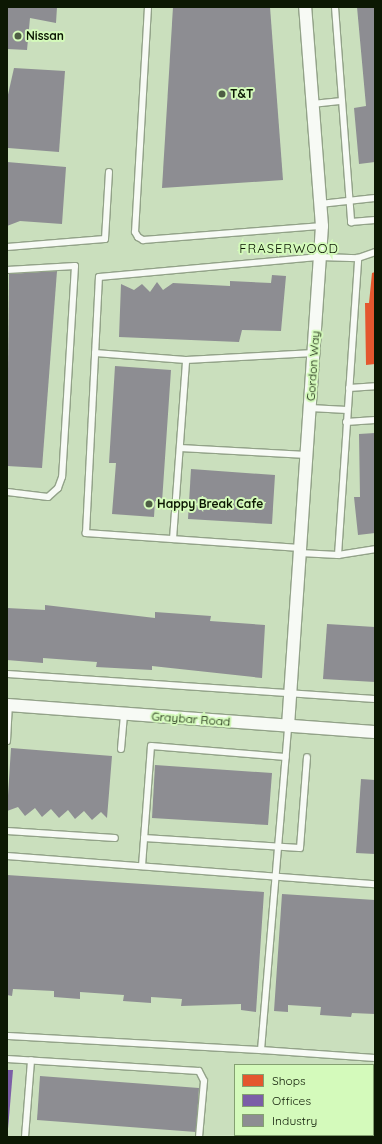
<!DOCTYPE html>
<html>
<head>
<meta charset="utf-8">
<style>
  body { margin:0 }
  #map { position:relative; width:382px; height:1144px; overflow:hidden; background:#cadfbd; font-family:Quicksand,sans-serif }
  div>[style] { position:absolute }
  [style*='--x'] { left:calc(var(--x)*1px); top:calc(var(--y)*1px); width:calc(var(--w)*1px); rotate:calc(var(--a)*1deg) }
  .shops>* { inset:0; background:#e4572e }
  .offices>* { inset:0; background:#7b5ea7 }
  .industry>* { inset:0; background:#8d8d92 }
  .roads { filter:drop-shadow(1px 0 #92a288) drop-shadow(-1px 0 #92a288) drop-shadow(0 1px #92a288) drop-shadow(0 -1px #92a288) }
  .lane>* { height:6px; margin:-3px; padding:0 3px; transform-origin:3px; border-radius:3px; background:#f7faf5 }
  .street>* { height:12px; margin:-6px; padding:0 6px; transform-origin:6px; border-radius:6px; background:#f7faf5 }
  .dots>* { width:11px; height:11px; translate:-50% -50%; box-sizing:border-box; border:2px solid #d4fabb; border-radius:50% }
  span { translate:-50% -50%; white-space:nowrap; text-align:center; line-height:1.15; -webkit-text-stroke:4px #d4fabb; paint-order:stroke }
  .poi-label { font-size:12px; color:#0c1803; font-weight:700 }
  .left { translate:0 -50%; text-align:left }
  .street-label { font-size:12px; color:#0c1803 }
  .neighbourhood-label { font-size:13px; color:#0c1803; letter-spacing:1px }
  .frame { position:absolute; inset:0; border:8px solid #0c1803; pointer-events:none }
  .legend { position:absolute; left:234px; top:1064px; width:140px; height:72px; box-sizing:border-box; background:#d4fabb; border:1px solid #84a071; margin:0; padding:5px 7px; list-style:none; font-size:12px; color:#0c1803 }
  .legend li { display:flex; align-items:center; gap:8px; height:20px }
  .legend b { width:20px; border:1px solid #84a071 }
</style>
</head>
<body>
<div id="map">
  <div class="shops">
    <div style="clip-path:polygon(375px 272px,375px 364px,366px 365px,365px 303px,369px 303px,372px 273px)"></div>
  </div>
  <div class="offices">
    <div style="clip-path:polygon(7px 1070px,13px 1070px,8px 1129px,7px 1129px)"></div>
  </div>
  <div class="industry">
    <div style="clip-path:polygon(7px 7px,57px 7px,56px 23px,30px 18px,27px 50px,7px 49px)"></div>
    <div style="clip-path:polygon(173px 7px,270px 7px,283px 180px,162px 188px)"></div>
    <div style="clip-path:polygon(357px 7px,375px 7px,375px 162px,359px 164px,354px 108px,366px 106px)"></div>
    <div style="clip-path:polygon(14px 68px,65px 71px,59px 152px,8px 148px,7px 99px)"></div>
    <div style="clip-path:polygon(7px 162px,66px 167px,62px 224px,20px 221px,7px 226px)"></div>
    <div style="clip-path:polygon(57px 271px,42px 468px,7px 466px,9px 274px)"></div>
    <div style="clip-path:polygon(272px 275px,286px 276px,281px 331px,242px 330px,239px 342px,119px 337px,121px 284px,134px 290px,142px 284px,150px 292px,157px 282px,163px 290px,173px 283px,230px 286px,230px 281px,271px 283px)"></div>
    <div style="clip-path:polygon(115px 366px,171px 370px,162px 502px,155px 501px,154px 517px,112px 514px,116px 463px,109px 463px)"></div>
    <div style="clip-path:polygon(375px 433px,375px 533px,358px 535px,354px 497px,360px 497px,359px 434px)"></div>
    <div style="clip-path:polygon(191px 469px,275px 475px,272px 524px,188px 519px)"></div>
    <div style="clip-path:polygon(45px 605px,155px 618px,155px 612px,211px 616px,210px 621px,265px 625px,262px 678px,152px 666px,152px 670px,96px 667px,97px 662px,43px 658px,43px 663px,7px 660px,7px 608px,45px 610px)"></div>
    <div style="clip-path:polygon(327px 624px,375px 627px,375px 682px,323px 679px)"></div>
    <div style="clip-path:polygon(11px 748px,112px 756px,107px 818px,101px 812px,92px 820px,84px 811px,75px 819px,68px 810px,59px 818px,51px 809px,42px 817px,35px 808px,25px 816px,18px 807px,7px 811px)"></div>
    <div style="clip-path:polygon(155px 765px,272px 773px,268px 825px,152px 818px)"></div>
    <div style="clip-path:polygon(361px 779px,375px 780px,375px 854px,356px 853px)"></div>
    <div style="clip-path:polygon(7px 875px,264px 892px,256px 1012px,241px 1010px,241px 1004px,181px 1006px,182px 999px,151px 997px,151px 1003px,123px 1001px,124px 995px,80px 992px,80px 999px,54px 997px,54px 991px,13px 989px,12px 996px,7px 995px)"></div>
    <div style="clip-path:polygon(282px 894px,375px 900px,375px 1014px,352px 1013px,351px 1017px,320px 1015px,321px 1007px,288px 1005px,288px 1012px,274px 1011px)"></div>
    <div style="clip-path:polygon(40px 1076px,199px 1088px,196px 1132px,37px 1120px)"></div>
    <div style="clip-path:polygon(373px 1128px,375px 1137px,294px 1137px,373px 1135px)"></div>
  </div>
  <div class="roads">
    <div class="lane">
      <div style="--x:148;--y:7;--w:225;--a:93.3"></div>
      <div style="--x:135;--y:232;--w:6;--a:59"></div>
      <div style="--x:138;--y:237;--w:6;--a:31"></div>
      <div style="--x:143;--y:240;--w:180;--a:-4.5"></div>
      <div style="--x:335;--y:7;--w:216;--a:85.7"></div>
      <div style="--x:351;--y:222;--w:24;--a:-5"></div>
      <div style="--x:312;--y:104;--w:30;--a:-6"></div>
      <div style="--x:320;--y:204;--w:55;--a:-6.2"></div>
      <div style="--x:7;--y:247;--w:98;--a:-4.7"></div>
      <div style="--x:105;--y:239;--w:67;--a:-86.6"></div>
      <div style="--x:7;--y:270;--w:68;--a:-3.4"></div>
      <div style="--x:75;--y:266;--w:211;--a:93.5"></div>
      <div style="--x:62;--y:477;--w:12;--a:110"></div>
      <div style="--x:58;--y:488;--w:13;--a:138"></div>
      <div style="--x:48;--y:497;--w:41;--a:-173"></div>
      <div style="--x:95;--y:353;--w:91;--a:4.4"></div>
      <div style="--x:186;--y:360;--w:128;--a:-3.1"></div>
      <div style="--x:349;--y:388;--w:26;--a:-4"></div>
      <div style="--x:310;--y:408;--w:37;--a:3"></div>
      <div style="--x:346;--y:422;--w:29;--a:-4"></div>
      <div style="--x:180;--y:448;--w:127;--a:3.2"></div>
      <div style="--x:173;--y:539;--w:179;--a:-85.8"></div>
      <div style="--x:300;--y:548;--w:215;--a:-176"></div>
      <div style="--x:86;--y:533;--w:256;--a:-87.1"></div>
      <div style="--x:99;--y:277;--w:222;--a:-5.2"></div>
      <div style="--x:320;--y:257;--w:38;--a:2"></div>
      <div style="--x:358;--y:258;--w:18;--a:-19"></div>
      <div style="--x:300;--y:553;--w:38;--a:3"></div>
      <div style="--x:338;--y:555;--w:37;--a:-9"></div>
      <div style="--x:338;--y:555;--w:298;--a:-86.1"></div>
      <div style="--x:7;--y:674;--w:369;--a:3.9"></div>
      <div style="--x:7;--y:741;--w:36;--a:-87"></div>
      <div style="--x:121;--y:749;--w:35;--a:-85"></div>
      <div style="--x:7;--y:831;--w:108;--a:3.7"></div>
      <div style="--x:144;--y:838;--w:156;--a:3.7"></div>
      <div style="--x:300;--y:848;--w:91;--a:-85.6"></div>
      <div style="--x:7;--y:856;--w:369;--a:4.4"></div>
      <div style="--x:142;--y:866;--w:120;--a:-85.7"></div>
      <div style="--x:151;--y:746;--w:135;--a:4.7"></div>
      <div style="--x:7;--y:1036;--w:254;--a:3.2"></div>
      <div style="--x:261;--y:1050;--w:325;--a:-85.2"></div>
      <div style="--x:261;--y:1050;--w:114;--a:4"></div>
      <div style="--x:7;--y:1059;--w:192;--a:3.6"></div>
      <div style="--x:199;--y:1071;--w:11;--a:63"></div>
      <div style="--x:204;--y:1081;--w:56;--a:95.1"></div>
      <div style="--x:25;--y:1137;--w:77;--a:-85.5"></div>
    </div>
    <div class="street">
      <div style="--x:7;--y:705;--w:369;--a:4.2"></div>
      <div style="--x:288;--y:726;--w:501;--a:-86.11"></div>
      <div style="--x:322;--y:226;--w:220;--a:-94.4"></div>
    </div>
  </div>
  <div class="dots">
    <div style="left:18px;top:36px;background:#4e5e44"></div>
    <div style="left:222px;top:94px;background:#4e5e44"></div>
    <div style="left:149px;top:504px;background:#4e5e44"></div>
  </div>
  <div class="poi-label">
    <span class="left" style="left:26px;top:36px">Nissan</span>
    <span class="left" style="left:230px;top:94px">T&amp;T</span>
    <span class="left" style="left:157px;top:504px">Happy Break Cafe</span>
  </div>
  <div class="street-label">
    <span style="left:313px;top:366px;rotate:-86deg">Gordon Way</span>
    <span style="left:191px;top:719px;rotate:4deg">Graybar Road</span>
  </div>
  <div class="neighbourhood-label">
    <span style="left:289px;top:248px">FRASERWOOD</span>
  </div>
  <div class="frame"></div>
  <ul class="legend">
  <li><b style="height:11px;background:#e4572e"></b>Shops</li>
  <li><b style="height:11px;background:#7b5ea7"></b>Offices</li>
  <li><b style="height:11px;background:#8d8d92"></b>Industry</li>
  </ul>
</div>
</body>
</html>
